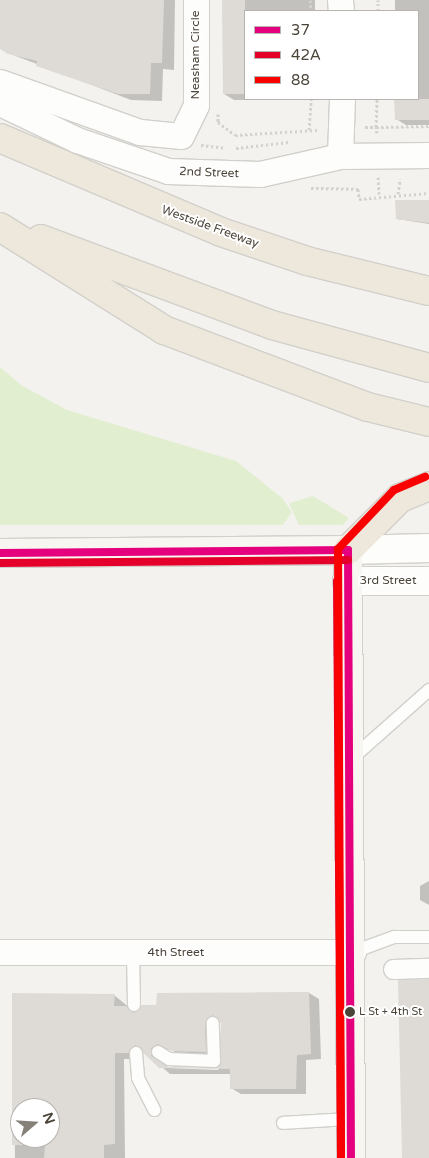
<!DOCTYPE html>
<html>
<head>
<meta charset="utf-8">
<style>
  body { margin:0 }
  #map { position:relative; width:429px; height:1158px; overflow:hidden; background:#f4f2ee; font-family:"Varela Round",sans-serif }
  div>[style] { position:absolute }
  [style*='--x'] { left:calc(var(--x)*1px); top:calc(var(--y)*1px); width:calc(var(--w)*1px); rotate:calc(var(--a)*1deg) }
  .green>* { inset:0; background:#e1eecf }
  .shadow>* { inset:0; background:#0003 }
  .building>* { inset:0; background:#dedbd6 }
  .path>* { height:3px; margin-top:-1.5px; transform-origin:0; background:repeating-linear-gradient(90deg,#d3d2cc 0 2.5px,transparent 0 5px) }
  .roads { filter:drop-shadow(1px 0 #d2d0cb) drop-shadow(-1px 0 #d2d0cb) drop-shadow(0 1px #d2d0cb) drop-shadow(0 -1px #d2d0cb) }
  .service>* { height:12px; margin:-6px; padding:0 6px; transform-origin:6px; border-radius:6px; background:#fdfdfc }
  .pedestrian>* { height:19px; margin:-9.5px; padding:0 9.5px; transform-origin:9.5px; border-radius:9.5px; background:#fdfdfc }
  .minor>* { height:25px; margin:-12.5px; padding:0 12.5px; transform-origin:12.5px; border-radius:12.5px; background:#fdfdfc }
  .tertiary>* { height:28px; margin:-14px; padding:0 14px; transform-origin:14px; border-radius:14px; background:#fdfdfc }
  .secondary>* { height:28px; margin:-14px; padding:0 14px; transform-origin:14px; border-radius:14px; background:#f7f6f1 }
  .motorway>* { height:28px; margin:-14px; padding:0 14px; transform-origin:14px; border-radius:14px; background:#ede8db }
  .bus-1>* { height:8px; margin:-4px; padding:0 4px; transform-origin:4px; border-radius:4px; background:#e5007d }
  .bus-2>* { height:8px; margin:-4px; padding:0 4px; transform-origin:4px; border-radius:4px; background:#e4002b }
  .bus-3>* { height:8px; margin:-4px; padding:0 4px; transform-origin:4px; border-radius:4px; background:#fa0000 }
  .dots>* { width:14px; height:14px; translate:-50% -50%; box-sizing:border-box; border:2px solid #fff; border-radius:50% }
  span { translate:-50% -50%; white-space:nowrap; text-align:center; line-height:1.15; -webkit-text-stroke:4px #fff; paint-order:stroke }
  .bus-label { font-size:11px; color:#4b4439 }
  .left { translate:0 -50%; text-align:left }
  .street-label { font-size:12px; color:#4b4439 }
  .legend { position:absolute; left:244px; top:10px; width:175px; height:90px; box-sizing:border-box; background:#fff; border:1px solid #b7b4b0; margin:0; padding:6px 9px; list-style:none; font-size:15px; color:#4b4439 }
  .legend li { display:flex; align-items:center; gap:10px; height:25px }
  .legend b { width:25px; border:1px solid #b7b4b0 }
  .north { position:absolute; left:10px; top:1098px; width:50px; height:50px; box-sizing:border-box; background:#fff; border:1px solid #b7b4b0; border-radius:50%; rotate:71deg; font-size:14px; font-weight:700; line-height:20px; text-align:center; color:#4b4439 }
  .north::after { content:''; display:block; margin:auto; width:18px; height:22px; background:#868178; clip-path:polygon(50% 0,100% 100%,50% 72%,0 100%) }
</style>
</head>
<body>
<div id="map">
  <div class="green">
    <div style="clip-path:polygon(0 367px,21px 385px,67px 410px,236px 461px,282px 498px,292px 512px,283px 525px,0 525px)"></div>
    <div style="clip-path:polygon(313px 496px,349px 518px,343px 525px,299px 525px,289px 503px)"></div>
  </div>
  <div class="shadow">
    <div style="clip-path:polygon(0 0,175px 0,174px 70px,163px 69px,162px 101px,131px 100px,8px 53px,0 45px)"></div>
    <div style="clip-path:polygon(223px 0,315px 0,315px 11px,245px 11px,245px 99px,315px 99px,234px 100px,224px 94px)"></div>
    <div style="clip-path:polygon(395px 0,429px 0,429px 125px,406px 125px,396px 119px,396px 99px,418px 99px,418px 11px,395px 11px)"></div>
    <div style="clip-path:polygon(429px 201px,429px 224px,397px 219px)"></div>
    <div style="clip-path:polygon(429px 881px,429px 905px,420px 900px,420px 886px)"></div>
    <div style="clip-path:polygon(evenodd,309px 993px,319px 999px,321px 1059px,306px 1060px,306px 1094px,241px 1094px,231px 1088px,231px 1074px,170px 1074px,145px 1052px,139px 1059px,124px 1059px,125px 1158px,15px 1158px,13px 995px,114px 995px,136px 1013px,157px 1006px,158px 994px,309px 993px,222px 1021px,223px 1061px,218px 1070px,169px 1068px,161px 1062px,161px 1054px,169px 1049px,183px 1056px,216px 1058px,216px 1025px,222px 1021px,309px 993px,20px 1108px,50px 1108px,50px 1138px,20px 1138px,20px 1108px)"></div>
  </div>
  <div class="building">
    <div style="clip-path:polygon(0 0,164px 0,162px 63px,151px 63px,150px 94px,118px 94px,36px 66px,37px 61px,8px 54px,0 49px)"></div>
    <div style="clip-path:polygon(222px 0,245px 0,245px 94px,223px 94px)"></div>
    <div style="clip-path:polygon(394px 99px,429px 99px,429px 120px,395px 120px)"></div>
    <div style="clip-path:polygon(395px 200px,429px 200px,429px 223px,396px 219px)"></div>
    <div style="clip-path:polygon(429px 979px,429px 1158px,402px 1158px,398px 980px)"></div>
    <div style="clip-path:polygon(evenodd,309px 992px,311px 1054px,297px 1055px,296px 1089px,230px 1089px,230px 1069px,159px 1068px,135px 1045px,128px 1053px,115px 1053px,115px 1144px,104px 1145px,104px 1158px,44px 1158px,45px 1145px,12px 1145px,12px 993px,115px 994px,114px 1006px,126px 1006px,134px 1013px,142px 1005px,156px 1005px,157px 993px,309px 992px,213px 1015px,221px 1023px,218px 1068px,168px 1067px,151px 1056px,151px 1048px,158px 1044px,172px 1051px,206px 1052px,205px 1023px,213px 1015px,309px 992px,20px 1108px,50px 1108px,50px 1138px,20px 1138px,20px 1108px)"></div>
  </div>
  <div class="path">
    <div style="--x:310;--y:0;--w:11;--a:85"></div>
    <div style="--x:378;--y:11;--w:11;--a:-90"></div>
    <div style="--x:218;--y:114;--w:8;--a:90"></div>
    <div style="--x:218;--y:122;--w:21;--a:37"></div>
    <div style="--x:235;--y:135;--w:83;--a:-3.4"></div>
    <div style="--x:365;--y:127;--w:11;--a:0"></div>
    <div style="--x:376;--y:127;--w:28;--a:-88"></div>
    <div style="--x:309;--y:130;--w:31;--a:-86"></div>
    <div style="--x:377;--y:133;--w:6;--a:-99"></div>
    <div style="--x:376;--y:127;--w:53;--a:-1.1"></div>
    <div style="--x:201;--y:145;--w:23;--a:7"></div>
    <div style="--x:236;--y:148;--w:53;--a:-6.5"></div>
    <div style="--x:378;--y:177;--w:17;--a:87"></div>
    <div style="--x:311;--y:188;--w:47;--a:1.2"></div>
    <div style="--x:358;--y:189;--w:10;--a:84"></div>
    <div style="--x:359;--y:199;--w:70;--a:-4.9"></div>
    <div style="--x:398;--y:194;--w:15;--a:-82"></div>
  </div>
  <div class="roads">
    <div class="service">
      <div style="--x:350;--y:760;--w:106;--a:-41.5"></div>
      <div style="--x:353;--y:952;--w:44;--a:-20.1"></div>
      <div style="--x:394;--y:937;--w:35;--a:0"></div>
      <div style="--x:133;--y:953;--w:52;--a:88.9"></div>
      <div style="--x:158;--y:1052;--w:13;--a:32"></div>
      <div style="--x:169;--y:1059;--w:45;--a:2.5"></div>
      <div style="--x:214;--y:1061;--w:38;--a:-92"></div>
      <div style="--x:136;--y:1053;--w:25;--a:85"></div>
      <div style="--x:138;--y:1078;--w:36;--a:63"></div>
      <div style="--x:283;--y:1123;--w:68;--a:-3.4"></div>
    </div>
    <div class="pedestrian">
      <div style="--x:393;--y:969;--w:36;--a:-2"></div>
    </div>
    <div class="minor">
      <div style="--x:340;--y:0;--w:11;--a:85"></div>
      <div style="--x:0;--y:82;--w:149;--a:19.7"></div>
      <div style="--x:140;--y:132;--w:41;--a:5.6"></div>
      <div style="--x:181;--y:136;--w:34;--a:-64"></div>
      <div style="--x:196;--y:105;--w:105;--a:-90"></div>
      <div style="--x:0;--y:103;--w:85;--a:25.7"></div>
      <div style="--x:77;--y:140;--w:96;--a:18.8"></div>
      <div style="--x:168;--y:171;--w:92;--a:1.9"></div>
      <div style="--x:260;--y:174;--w:82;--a:-12.7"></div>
      <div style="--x:340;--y:156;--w:89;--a:-0.6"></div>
      <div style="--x:340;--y:156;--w:57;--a:-88"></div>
      <div style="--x:0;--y:952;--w:353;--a:0"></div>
    </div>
    <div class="tertiary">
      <div style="--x:348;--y:550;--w:81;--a:-1.4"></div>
      <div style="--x:347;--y:581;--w:82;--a:0"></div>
    </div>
    <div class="secondary">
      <div style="--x:0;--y:553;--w:348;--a:-0.5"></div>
      <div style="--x:348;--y:550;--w:608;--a:89.72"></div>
    </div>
    <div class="motorway">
      <div style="--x:0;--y:138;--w:240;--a:23"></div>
      <div style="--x:221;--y:232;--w:91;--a:18.6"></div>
      <div style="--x:307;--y:261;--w:126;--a:13.8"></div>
      <div style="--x:0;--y:227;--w:194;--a:32.1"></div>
      <div style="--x:164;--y:330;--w:218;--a:20.7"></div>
      <div style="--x:368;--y:407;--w:63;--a:13.8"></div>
      <div style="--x:41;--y:239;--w:246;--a:20.4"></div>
      <div style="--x:272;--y:325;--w:163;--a:15.3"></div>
      <div style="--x:348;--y:550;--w:74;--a:-45"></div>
      <div style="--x:400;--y:498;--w:31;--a:-22"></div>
    </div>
  </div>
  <div class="bus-1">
    <div style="--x:0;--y:553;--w:348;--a:-0.5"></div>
    <div style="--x:348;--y:550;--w:608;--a:89.72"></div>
  </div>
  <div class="bus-2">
    <div style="--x:0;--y:563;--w:348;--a:-0.5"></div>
    <div style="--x:337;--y:581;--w:577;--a:89.6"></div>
  </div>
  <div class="bus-3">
    <div style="--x:341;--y:1158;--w:609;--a:-90.28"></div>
    <div style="--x:338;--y:549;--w:81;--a:-46.5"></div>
    <div style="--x:394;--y:490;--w:34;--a:-23"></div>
  </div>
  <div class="dots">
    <div style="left:350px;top:1012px;background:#4b4439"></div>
  </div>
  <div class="bus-label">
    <span class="left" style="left:359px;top:1012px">L St + 4th St</span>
  </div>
  <div class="street-label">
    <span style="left:196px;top:55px;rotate:-90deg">Neasham Circle</span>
    <span style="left:209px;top:173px;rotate:2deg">2nd Street</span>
    <span style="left:210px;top:227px;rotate:20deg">Westside Freeway</span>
    <span style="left:388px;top:581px">3rd Street</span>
    <span style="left:176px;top:953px">4th Street</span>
  </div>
  <ul class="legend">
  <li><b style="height:6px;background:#e5007d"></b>37</li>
  <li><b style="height:6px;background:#e4002b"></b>42A</li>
  <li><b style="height:6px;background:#fa0000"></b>88</li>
  </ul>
  <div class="north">N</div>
</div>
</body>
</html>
